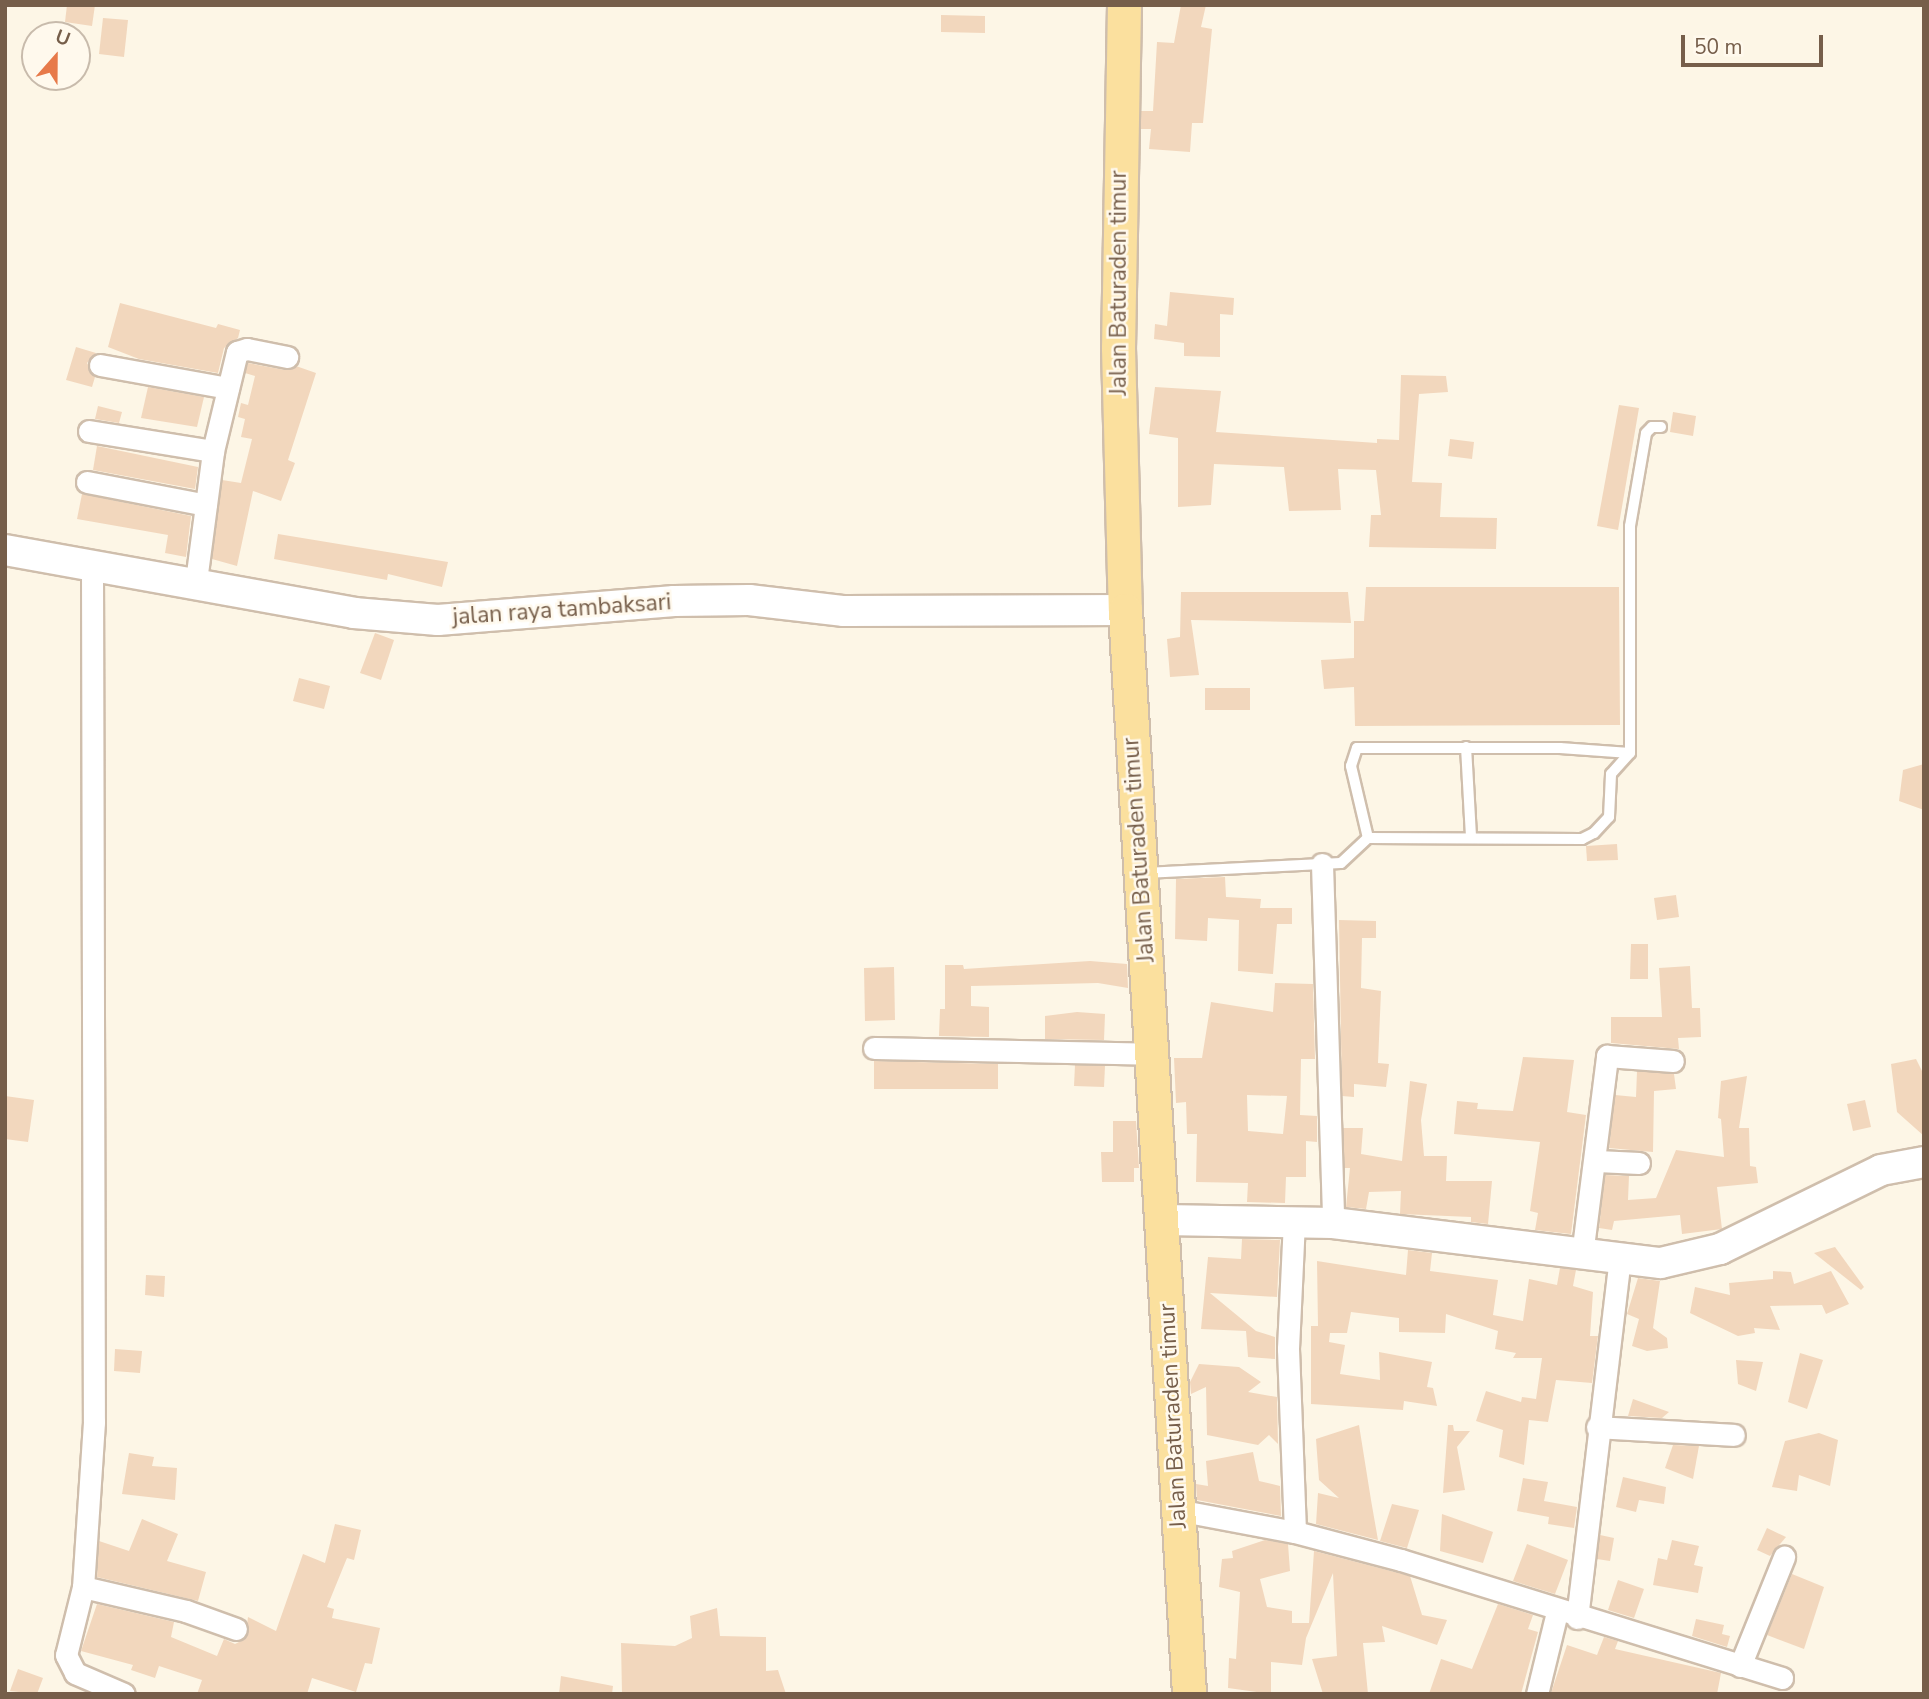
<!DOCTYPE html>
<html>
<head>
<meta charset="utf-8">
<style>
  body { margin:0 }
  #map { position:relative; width:1929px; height:1699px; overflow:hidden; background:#fdf6e6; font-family:"Nunito Sans",sans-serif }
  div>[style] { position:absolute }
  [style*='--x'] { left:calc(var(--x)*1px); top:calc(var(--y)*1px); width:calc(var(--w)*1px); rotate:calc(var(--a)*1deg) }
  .building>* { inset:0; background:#f2d7bd }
  .roads { filter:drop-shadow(2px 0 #cfbeac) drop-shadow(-2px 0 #cfbeac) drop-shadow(0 2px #cfbeac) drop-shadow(0 -2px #cfbeac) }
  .lane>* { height:10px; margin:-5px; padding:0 5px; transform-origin:5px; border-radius:5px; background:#fff }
  .street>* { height:21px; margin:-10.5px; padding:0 10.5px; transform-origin:10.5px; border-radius:10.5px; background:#fff }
  .secondary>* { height:30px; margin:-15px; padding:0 15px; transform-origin:15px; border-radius:15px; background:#fff }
  .primary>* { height:33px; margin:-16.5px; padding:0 16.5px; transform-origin:16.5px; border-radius:16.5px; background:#fbe09e }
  span { translate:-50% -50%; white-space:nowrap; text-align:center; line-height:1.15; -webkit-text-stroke:5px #fff9ed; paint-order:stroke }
  .street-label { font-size:23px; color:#765e4a }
  .frame { position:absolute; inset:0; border:7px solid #765e4a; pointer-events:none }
  .north { position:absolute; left:21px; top:21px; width:70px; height:70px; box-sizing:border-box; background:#fff9ed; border:2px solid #c8bbac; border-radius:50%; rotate:21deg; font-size:19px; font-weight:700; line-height:28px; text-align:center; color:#765e4a }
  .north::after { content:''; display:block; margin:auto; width:24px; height:32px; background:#e77a4a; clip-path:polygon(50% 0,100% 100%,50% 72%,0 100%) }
  .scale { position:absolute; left:1681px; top:35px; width:142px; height:32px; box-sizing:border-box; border:4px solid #765e4a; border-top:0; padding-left:9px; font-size:21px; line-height:24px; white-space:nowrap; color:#765e4a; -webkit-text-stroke:5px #fff9ed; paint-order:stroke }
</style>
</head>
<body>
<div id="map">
  <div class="building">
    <div style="clip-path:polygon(67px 5px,95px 5px,92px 26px,65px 22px)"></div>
    <div style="clip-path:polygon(1181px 5px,1206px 5px,1201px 27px,1212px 29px,1203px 123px,1192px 123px,1190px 152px,1149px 149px,1151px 129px,1141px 129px,1141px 111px,1153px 111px,1157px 42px,1174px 43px)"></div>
    <div style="clip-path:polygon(941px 15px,985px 16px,985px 33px,941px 32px)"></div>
    <div style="clip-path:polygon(103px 18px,128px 20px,124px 57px,99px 54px)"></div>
    <div style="clip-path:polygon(1170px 292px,1234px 298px,1233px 315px,1220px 314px,1220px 357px,1184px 356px,1184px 343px,1154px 339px,1155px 324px,1167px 326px)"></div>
    <div style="clip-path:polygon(120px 303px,216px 328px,218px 324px,240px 330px,238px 338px,224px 348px,218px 373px,139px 359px,108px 347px)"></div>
    <div style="clip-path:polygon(76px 347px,96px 353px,87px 363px,95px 377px,92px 387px,66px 380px)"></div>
    <div style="clip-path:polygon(248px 363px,285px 370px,296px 366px,316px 373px,288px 460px,295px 463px,281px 501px,253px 491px,237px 566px,212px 559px,222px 480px,241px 483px,252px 439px,241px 437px,245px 419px,238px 417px,241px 403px,248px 405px,255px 376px,245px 373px)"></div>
    <div style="clip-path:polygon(1401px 375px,1446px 376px,1448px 392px,1419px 394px,1412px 482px,1442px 483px,1440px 517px,1497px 518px,1496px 549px,1369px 547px,1371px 515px,1381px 515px,1376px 470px,1338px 469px,1341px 510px,1289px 511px,1284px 467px,1214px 464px,1211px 505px,1178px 507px,1178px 438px,1149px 434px,1155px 387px,1221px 391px,1216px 432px,1377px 443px,1377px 439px,1399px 440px)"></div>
    <div style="clip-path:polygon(148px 387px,204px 397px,197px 427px,141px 418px)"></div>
    <div style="clip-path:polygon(1619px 405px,1639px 408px,1618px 530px,1597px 526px)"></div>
    <div style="clip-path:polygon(98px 406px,122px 412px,119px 423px,95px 419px)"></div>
    <div style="clip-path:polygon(1673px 412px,1696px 416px,1693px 436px,1670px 432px)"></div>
    <div style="clip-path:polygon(1450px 439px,1474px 442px,1472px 459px,1448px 456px)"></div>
    <div style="clip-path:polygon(97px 446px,198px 467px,195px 489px,93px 470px)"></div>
    <div style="clip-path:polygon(82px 494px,191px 516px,186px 557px,165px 553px,168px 535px,77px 519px)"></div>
    <div style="clip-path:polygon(278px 534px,448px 562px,442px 587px,388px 574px,387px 580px,274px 559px)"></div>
    <div style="clip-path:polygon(1366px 587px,1619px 587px,1620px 725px,1355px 726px,1354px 687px,1324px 689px,1321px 660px,1354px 658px,1354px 621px,1364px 621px)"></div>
    <div style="clip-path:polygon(1181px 592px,1348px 592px,1351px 623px,1191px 620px,1199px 675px,1170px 677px,1167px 639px,1180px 637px)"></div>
    <div style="clip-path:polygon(375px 633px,394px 640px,381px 680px,360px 673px)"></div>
    <div style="clip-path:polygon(299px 678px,330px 686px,324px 709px,293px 701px)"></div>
    <div style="clip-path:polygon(1205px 688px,1250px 688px,1250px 710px,1205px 710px)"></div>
    <div style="clip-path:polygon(1924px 764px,1924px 810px,1899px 801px,1903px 770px)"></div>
    <div style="clip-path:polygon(1617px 844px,1618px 860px,1587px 861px,1586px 846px)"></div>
    <div style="clip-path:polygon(1225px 877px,1226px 897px,1261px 899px,1260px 908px,1292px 908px,1292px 924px,1277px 924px,1273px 974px,1238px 971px,1239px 920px,1208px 918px,1207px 941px,1175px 939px,1176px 879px)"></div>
    <div style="clip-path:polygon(1676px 895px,1679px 917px,1657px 920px,1654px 898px)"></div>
    <div style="clip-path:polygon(1339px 920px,1376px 921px,1376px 938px,1362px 938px,1361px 988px,1381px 991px,1378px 1063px,1389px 1064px,1386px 1087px,1354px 1084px,1354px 1097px,1342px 1096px)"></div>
    <div style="clip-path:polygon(1631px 944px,1648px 944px,1648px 979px,1630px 979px)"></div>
    <div style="clip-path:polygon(1090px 961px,1127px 964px,1128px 988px,1098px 983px,971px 986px,971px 1006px,989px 1007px,989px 1037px,939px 1036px,940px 1009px,945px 1009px,945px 965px,963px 965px,964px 969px)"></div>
    <div style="clip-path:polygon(1690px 966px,1692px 1008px,1700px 1008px,1701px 1037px,1678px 1038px,1679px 1049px,1611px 1043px,1611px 1017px,1662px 1017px,1659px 968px)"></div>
    <div style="clip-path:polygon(894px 967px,895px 1020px,865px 1021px,864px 968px)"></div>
    <div style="clip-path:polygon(evenodd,1275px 983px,1313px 984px,1315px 1059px,1301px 1059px,1300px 1115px,1317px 1116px,1317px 1142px,1306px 1141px,1306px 1177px,1286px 1177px,1285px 1203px,1247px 1202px,1248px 1183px,1196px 1182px,1197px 1134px,1187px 1134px,1186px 1102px,1176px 1103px,1174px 1058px,1202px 1058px,1211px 1002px,1273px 1012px,1275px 983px,1247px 1095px,1287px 1096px,1283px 1134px,1248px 1131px,1247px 1095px)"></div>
    <div style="clip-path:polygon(1077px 1012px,1105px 1014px,1104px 1040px,1045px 1039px,1045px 1016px)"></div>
    <div style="clip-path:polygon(1523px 1057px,1574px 1060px,1567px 1112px,1586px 1115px,1571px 1234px,1535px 1230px,1538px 1213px,1530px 1211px,1540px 1142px,1454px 1134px,1457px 1101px,1478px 1103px,1477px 1109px,1513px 1111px)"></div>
    <div style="clip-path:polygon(1916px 1059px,1924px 1075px,1924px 1136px,1897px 1112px,1891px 1064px)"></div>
    <div style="clip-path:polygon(874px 1061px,998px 1064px,998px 1089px,874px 1089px)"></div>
    <div style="clip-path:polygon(1075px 1065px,1105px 1066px,1104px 1087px,1074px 1086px)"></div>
    <div style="clip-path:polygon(1637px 1071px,1674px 1074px,1676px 1089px,1654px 1091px,1653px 1152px,1609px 1148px,1615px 1095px,1636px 1097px)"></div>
    <div style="clip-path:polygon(1747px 1076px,1739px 1128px,1749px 1128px,1750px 1166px,1756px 1167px,1758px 1183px,1717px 1187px,1722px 1229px,1682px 1234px,1680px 1215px,1614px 1221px,1612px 1230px,1599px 1228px,1605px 1175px,1629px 1176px,1628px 1200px,1656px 1198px,1676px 1150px,1724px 1157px,1721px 1119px,1718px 1118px,1721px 1081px)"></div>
    <div style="clip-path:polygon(1410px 1081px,1427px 1084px,1421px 1120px,1424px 1156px,1447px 1156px,1446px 1181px,1492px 1181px,1488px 1224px,1471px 1222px,1471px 1217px,1400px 1214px,1401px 1191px,1369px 1192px,1366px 1209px,1346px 1207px,1350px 1168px,1344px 1168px,1343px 1128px,1363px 1128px,1361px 1154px,1402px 1161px)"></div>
    <div style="clip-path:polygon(5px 1096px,34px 1100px,28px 1142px,5px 1139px)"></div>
    <div style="clip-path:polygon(1865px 1100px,1871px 1127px,1853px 1131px,1847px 1104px)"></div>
    <div style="clip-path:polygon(1113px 1121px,1136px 1121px,1139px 1168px,1134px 1168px,1134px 1182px,1102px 1182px,1101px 1152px,1113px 1152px)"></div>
    <div style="clip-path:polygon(1242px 1239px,1280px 1240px,1277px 1297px,1210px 1293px,1256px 1331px,1275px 1337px,1275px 1359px,1248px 1357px,1246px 1331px,1201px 1329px,1208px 1257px,1241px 1259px)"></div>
    <div style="clip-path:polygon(1835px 1247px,1864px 1287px,1861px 1290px,1814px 1253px)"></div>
    <div style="clip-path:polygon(1408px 1250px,1432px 1253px,1430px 1271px,1498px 1280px,1493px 1315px,1523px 1321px,1529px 1279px,1557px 1285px,1560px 1268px,1576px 1270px,1573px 1286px,1593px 1292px,1590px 1336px,1598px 1336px,1592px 1383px,1556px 1380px,1548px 1422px,1529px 1420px,1524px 1465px,1499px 1457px,1503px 1430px,1476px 1421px,1486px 1391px,1521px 1402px,1522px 1397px,1536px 1399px,1542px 1358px,1513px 1358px,1516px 1353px,1495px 1349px,1498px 1331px,1446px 1314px,1445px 1333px,1399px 1332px,1399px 1318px,1351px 1312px,1347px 1333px,1330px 1333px,1329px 1342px,1345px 1345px,1340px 1374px,1380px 1380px,1379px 1352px,1432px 1362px,1427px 1387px,1433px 1388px,1437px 1406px,1404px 1401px,1403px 1410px,1311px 1404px,1311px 1326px,1318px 1326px,1317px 1261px,1406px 1275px)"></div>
    <div style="clip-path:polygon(1773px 1271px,1791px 1272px,1794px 1284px,1831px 1271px,1849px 1304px,1826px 1314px,1822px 1305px,1770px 1306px,1780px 1330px,1754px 1328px,1755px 1333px,1738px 1336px,1690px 1313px,1695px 1287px,1730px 1295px,1729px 1283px,1773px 1279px)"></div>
    <div style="clip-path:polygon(146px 1275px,165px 1276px,164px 1297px,145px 1295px)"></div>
    <div style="clip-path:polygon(1638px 1278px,1660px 1281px,1653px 1328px,1667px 1338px,1668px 1348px,1647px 1351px,1632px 1346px,1639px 1319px,1627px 1314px)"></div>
    <div style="clip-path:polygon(115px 1349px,142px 1351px,140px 1373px,114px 1371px)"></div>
    <div style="clip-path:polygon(1800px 1353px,1823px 1360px,1807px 1409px,1788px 1402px)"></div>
    <div style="clip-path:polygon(1736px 1360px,1763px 1362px,1756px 1391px,1738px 1384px)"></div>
    <div style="clip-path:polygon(1199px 1364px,1239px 1367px,1261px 1382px,1248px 1392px,1277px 1397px,1278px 1444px,1269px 1435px,1258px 1445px,1207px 1435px,1206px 1387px,1191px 1394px,1190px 1382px)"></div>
    <div style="clip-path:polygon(1633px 1399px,1669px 1412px,1662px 1418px,1628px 1416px)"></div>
    <div style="clip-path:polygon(1359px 1425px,1371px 1500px,1378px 1540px,1316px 1524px,1318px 1493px,1339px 1498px,1319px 1480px,1316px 1439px)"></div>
    <div style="clip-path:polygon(1448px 1425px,1453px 1425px,1454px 1431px,1470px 1431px,1457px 1447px,1465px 1490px,1443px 1493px)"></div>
    <div style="clip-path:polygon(1819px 1433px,1838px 1440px,1830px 1486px,1799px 1475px,1797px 1491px,1772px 1487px,1785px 1441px)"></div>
    <div style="clip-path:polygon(1673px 1445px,1699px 1446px,1693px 1479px,1665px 1468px)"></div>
    <div style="clip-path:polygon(1253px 1452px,1259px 1481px,1280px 1486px,1281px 1516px,1197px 1500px,1196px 1484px,1208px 1486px,1206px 1461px)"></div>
    <div style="clip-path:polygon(129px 1453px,154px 1457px,152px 1466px,177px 1468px,175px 1500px,122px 1494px)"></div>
    <div style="clip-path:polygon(1623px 1477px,1666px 1487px,1664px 1504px,1639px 1500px,1636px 1512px,1616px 1507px)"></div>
    <div style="clip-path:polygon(1523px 1478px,1548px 1482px,1544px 1501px,1577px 1507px,1574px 1528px,1548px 1524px,1549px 1517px,1517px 1511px)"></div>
    <div style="clip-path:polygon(1392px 1504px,1419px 1510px,1407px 1548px,1380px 1541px)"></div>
    <div style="clip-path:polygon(1442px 1514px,1493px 1532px,1483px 1563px,1440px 1551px)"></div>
    <div style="clip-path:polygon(142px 1519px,178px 1534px,167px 1561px,206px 1572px,198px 1601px,97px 1577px,99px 1541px,129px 1551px)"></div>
    <div style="clip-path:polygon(335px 1524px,361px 1530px,354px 1560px,347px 1558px,327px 1607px,334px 1609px,332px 1618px,380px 1628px,372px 1664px,365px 1663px,356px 1692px,312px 1678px,307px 1694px,197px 1694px,202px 1680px,159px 1666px,155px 1678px,131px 1670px,133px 1665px,81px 1651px,97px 1604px,174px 1622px,171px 1637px,217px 1656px,224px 1639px,235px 1644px,245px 1639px,248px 1617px,276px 1631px,303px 1554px,325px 1563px)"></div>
    <div style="clip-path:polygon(1767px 1528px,1786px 1537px,1770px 1556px,1757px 1550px)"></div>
    <div style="clip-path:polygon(1600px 1535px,1614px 1538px,1610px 1561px,1597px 1559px)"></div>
    <div style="clip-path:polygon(1265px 1540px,1288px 1544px,1290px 1571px,1260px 1579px,1267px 1607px,1292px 1611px,1292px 1623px,1309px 1623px,1314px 1551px,1410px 1576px,1422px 1615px,1447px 1620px,1437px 1645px,1382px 1626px,1385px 1642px,1363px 1643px,1368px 1694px,1323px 1694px,1312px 1659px,1337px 1656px,1333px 1573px,1306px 1638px,1302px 1665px,1271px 1662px,1271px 1694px,1228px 1688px,1229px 1658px,1236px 1659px,1240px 1592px,1219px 1587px,1222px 1559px,1233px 1558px,1232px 1551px)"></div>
    <div style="clip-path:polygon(1672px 1540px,1699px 1546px,1694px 1565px,1703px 1567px,1698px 1593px,1653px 1585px,1658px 1558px,1667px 1560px)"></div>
    <div style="clip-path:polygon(1527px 1544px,1568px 1560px,1555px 1594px,1513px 1581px)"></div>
    <div style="clip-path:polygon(1792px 1574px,1824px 1587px,1804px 1649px,1767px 1635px)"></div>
    <div style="clip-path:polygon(1618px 1580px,1644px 1589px,1634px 1618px,1608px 1610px)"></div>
    <div style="clip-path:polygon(1498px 1604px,1533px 1615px,1528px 1629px,1538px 1632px,1521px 1694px,1429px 1694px,1441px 1659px,1472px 1669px)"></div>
    <div style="clip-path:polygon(717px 1608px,720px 1636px,766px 1637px,766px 1671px,778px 1670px,786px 1694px,622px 1694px,621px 1643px,675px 1646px,692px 1638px,690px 1616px)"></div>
    <div style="clip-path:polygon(1696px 1619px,1724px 1625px,1722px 1634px,1730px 1636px,1727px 1647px,1692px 1636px)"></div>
    <div style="clip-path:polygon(1604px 1637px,1618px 1641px,1615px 1649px,1721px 1673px,1717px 1694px,1551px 1693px,1567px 1645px,1597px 1655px)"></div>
    <div style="clip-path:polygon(18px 1669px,43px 1678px,37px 1694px,10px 1691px)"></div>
    <div style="clip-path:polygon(561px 1676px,613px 1686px,612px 1694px,559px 1694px)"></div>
  </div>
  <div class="roads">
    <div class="lane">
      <div style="--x:1466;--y:747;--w:90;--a:86.8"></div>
      <div style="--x:1368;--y:838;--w:74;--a:-103.3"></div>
      <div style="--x:1351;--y:766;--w:19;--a:-72"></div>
      <div style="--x:1357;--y:748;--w:203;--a:0"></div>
      <div style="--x:1560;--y:748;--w:70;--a:4.1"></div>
      <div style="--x:1145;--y:873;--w:196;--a:-2.9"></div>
      <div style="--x:1341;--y:863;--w:37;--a:-43"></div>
      <div style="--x:1368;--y:838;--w:214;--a:0.3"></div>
      <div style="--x:1582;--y:839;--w:13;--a:-27"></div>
      <div style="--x:1594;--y:833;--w:22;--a:-47"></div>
      <div style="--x:1609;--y:817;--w:43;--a:-87.3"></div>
      <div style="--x:1611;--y:774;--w:28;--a:-48"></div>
      <div style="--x:1630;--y:753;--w:227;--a:-90"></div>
      <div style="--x:1630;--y:526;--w:94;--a:-80.2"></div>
      <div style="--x:1646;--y:433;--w:8;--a:-45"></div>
      <div style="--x:1652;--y:427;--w:9;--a:0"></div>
    </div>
    <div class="street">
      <div style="--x:100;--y:365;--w:130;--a:10.2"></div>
      <div style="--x:89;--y:431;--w:126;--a:9.2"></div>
      <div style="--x:87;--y:482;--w:121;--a:10.9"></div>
      <div style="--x:92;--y:567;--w:855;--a:89.87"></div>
      <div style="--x:94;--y:1422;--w:165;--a:93.8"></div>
      <div style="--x:83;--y:1587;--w:70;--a:104"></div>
      <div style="--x:66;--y:1655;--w:20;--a:63"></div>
      <div style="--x:75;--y:1673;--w:53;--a:23.2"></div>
      <div style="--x:196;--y:581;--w:131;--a:-82.5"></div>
      <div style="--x:213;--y:451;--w:102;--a:-76.4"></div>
      <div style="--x:237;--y:352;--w:10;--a:-17"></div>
      <div style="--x:247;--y:349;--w:41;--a:11.3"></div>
      <div style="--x:1322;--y:864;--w:359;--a:88.2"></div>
      <div style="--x:874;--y:1048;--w:278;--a:1.2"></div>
      <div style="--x:1597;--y:1161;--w:42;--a:2.7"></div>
      <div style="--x:1294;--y:1221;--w:128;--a:92.7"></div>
      <div style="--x:1288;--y:1349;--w:183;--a:87.8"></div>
      <div style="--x:1582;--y:1255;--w:201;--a:-82.8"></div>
      <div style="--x:1607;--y:1056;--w:66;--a:4.3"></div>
      <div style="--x:1597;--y:1427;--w:137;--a:3.3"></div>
      <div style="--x:1177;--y:1510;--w:120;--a:10.6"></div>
      <div style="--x:1295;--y:1532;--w:110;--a:14.8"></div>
      <div style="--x:1401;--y:1560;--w:399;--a:17.2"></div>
      <div style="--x:83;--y:1587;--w:106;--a:13.1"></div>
      <div style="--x:186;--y:1611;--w:53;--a:19.8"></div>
      <div style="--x:1577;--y:1618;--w:361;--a:-83.2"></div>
      <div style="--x:1740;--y:1666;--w:118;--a:-68"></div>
      <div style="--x:1537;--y:1694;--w:84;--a:-76.3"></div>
    </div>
    <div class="secondary">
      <div style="--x:5;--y:550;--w:355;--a:10.2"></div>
      <div style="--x:354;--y:613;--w:84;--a:4.8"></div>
      <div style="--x:438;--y:620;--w:237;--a:-4.6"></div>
      <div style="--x:674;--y:601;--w:75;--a:-0.8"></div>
      <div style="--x:749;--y:600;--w:96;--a:6.6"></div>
      <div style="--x:844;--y:611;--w:281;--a:-0.2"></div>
      <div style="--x:1164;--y:1220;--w:169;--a:1"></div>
      <div style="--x:1333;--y:1223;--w:330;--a:7"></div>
      <div style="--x:1661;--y:1263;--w:61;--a:-13.3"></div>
      <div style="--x:1720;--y:1249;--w:179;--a:-26.1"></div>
      <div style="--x:1881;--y:1170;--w:44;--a:-10.5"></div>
    </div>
    <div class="primary">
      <div style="--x:1124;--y:5;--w:343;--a:91"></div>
      <div style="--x:1118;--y:348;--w:262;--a:88.5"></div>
      <div style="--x:1125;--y:610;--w:1086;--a:86.62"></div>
    </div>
  </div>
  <div class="street-label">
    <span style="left:1119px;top:283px;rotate:-90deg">Jalan Baturaden timur</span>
    <span style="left:562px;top:610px;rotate:-4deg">jalan raya tambaksari</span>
    <span style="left:1139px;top:850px;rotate:-94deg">Jalan Baturaden timur</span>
    <span style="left:1173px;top:1416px;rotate:-93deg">Jalan Baturaden timur</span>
  </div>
  <div class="frame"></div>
  <div class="north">U</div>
  <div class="scale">50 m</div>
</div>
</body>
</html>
